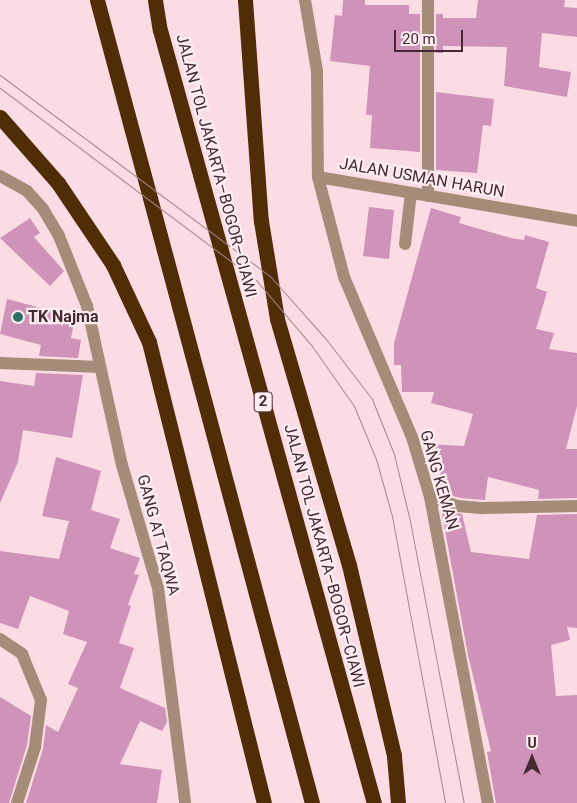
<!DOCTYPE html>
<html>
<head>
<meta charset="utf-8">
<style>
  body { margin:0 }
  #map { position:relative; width:577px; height:803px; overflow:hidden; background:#fbdce4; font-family:Roboto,sans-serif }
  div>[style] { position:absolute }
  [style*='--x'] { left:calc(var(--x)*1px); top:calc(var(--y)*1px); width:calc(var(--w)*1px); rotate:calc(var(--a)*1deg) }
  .building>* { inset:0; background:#cf92b9 }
  .minor>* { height:12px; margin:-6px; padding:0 6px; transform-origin:6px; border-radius:6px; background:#a48c79 }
  .highway>* { height:15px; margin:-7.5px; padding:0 7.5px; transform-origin:7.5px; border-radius:7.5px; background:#502c07 }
  .tram>* { height:1px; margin:-0.5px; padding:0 0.5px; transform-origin:0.5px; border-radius:0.5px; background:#a4868e }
  .dots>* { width:14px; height:14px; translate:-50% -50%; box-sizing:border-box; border:2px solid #feeef2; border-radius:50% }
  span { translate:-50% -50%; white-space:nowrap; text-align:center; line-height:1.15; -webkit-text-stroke:4.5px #feeef2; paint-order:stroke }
  .shield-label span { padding:1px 4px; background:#feeef2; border:1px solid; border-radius:4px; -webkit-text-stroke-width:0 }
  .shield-label { font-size:15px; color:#452831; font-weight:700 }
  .street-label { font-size:16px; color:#452831 }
  .poi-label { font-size:16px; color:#452831; font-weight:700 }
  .left { translate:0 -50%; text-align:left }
  .north { position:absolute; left:507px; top:733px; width:50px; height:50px; -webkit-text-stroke:4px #feeef2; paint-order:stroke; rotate:0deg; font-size:14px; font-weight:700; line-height:20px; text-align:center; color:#452831 }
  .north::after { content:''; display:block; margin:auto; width:18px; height:22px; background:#452831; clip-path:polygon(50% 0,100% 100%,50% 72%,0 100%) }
  .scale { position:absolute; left:394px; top:30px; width:69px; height:22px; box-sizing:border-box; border:2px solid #452831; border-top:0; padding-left:6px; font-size:15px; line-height:18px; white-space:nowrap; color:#452831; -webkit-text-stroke:4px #feeef2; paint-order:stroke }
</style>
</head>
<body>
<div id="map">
  <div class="building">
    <div style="clip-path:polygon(343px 0,365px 0,365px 5px,409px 5px,409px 14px,420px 14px,420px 152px,370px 148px,372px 115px,366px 115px,370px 66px,330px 61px,335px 15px,342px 16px)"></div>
    <div style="clip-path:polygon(478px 0,565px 0,564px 7px,577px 8px,577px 37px,542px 33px,539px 67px,571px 72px,567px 97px,504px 86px,507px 47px,443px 46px,443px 53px,436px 53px,436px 14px,443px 14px,443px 18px,476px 18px)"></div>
    <div style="clip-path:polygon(436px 92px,494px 99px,491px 126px,483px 125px,477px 173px,436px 170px)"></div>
    <div style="clip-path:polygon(369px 207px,394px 210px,389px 259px,363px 256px)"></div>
    <div style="clip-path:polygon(431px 208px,461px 217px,459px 223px,511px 238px,524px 240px,525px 235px,549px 242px,536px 288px,547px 292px,536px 329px,554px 333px,549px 349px,577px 353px,577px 406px,566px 449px,577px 449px,577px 498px,538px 499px,539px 490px,488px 477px,485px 500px,460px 498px,438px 491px,441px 469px,430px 468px,426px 444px,464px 446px,473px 414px,431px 403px,434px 392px,402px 392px,401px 365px,394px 365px,394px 343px)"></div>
    <div style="clip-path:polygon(30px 218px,40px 233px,34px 237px,64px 271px,50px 286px,0 238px)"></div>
    <div style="clip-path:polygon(7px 299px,75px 317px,71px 338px,81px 340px,78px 358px,39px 356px,41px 345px,0 334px)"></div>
    <div style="clip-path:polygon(36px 373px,83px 375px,72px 438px,23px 430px,18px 462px,0 503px,0 381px,34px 386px)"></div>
    <div style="clip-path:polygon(56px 457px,101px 471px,91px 510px,120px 519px,110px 548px,140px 558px,134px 574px,139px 575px,128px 605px,131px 606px,119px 643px,134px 648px,120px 688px,165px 708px,167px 722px,162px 731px,140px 721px,120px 764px,162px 770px,157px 803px,26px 803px,43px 749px,46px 725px,58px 732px,78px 688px,68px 684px,87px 642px,63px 634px,69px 611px,30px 596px,18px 629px,0 623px,0 551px,59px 559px,69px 521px,42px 516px)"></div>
    <div style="clip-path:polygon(441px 509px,462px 514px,471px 552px,529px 559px,537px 515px,577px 514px,577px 628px,567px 627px,570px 640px,551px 645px,556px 696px,577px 695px,577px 803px,496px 803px,487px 752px,491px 751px,468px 655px)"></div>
    <div style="clip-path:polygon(0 697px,31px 716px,27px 745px,9px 803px,0 803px)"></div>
  </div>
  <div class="minor">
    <div style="--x:305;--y:0;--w:72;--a:80.4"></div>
    <div style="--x:317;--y:71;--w:106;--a:89.5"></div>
    <div style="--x:318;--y:177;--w:103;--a:75.4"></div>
    <div style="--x:344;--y:277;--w:174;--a:67"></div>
    <div style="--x:412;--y:437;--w:63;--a:73.3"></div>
    <div style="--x:430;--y:497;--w:311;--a:79.3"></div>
    <div style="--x:428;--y:0;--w:196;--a:90"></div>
    <div style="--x:0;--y:176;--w:31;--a:29"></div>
    <div style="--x:27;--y:191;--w:24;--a:48"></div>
    <div style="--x:43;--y:209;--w:31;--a:59"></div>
    <div style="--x:59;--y:236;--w:75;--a:68.2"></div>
    <div style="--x:87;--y:306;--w:163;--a:77.6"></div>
    <div style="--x:122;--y:465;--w:128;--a:73.7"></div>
    <div style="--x:158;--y:588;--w:217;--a:82.8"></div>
    <div style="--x:318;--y:177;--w:263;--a:9.6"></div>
    <div style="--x:405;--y:244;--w:51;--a:-83.3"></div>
    <div style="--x:0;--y:363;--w:100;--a:2.3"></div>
    <div style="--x:430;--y:497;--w:29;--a:18"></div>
    <div style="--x:458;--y:506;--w:25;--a:5"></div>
    <div style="--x:483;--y:508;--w:94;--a:-1.2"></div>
    <div style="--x:0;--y:639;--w:27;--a:34"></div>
    <div style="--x:22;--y:654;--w:50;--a:67.6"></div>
    <div style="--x:41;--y:700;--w:47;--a:97.3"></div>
    <div style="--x:35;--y:747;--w:59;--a:107.8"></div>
  </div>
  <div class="highway">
    <div style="--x:97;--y:0;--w:831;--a:75.01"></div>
    <div style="--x:155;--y:0;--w:30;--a:81"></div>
    <div style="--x:160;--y:30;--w:802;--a:74.53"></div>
    <div style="--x:245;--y:0;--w:222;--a:85.9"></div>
    <div style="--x:261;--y:221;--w:99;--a:80.7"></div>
    <div style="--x:277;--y:319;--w:256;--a:73.7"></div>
    <div style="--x:349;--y:565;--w:196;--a:76.7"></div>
    <div style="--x:394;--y:756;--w:47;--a:85.1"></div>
    <div style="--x:0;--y:117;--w:88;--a:48.7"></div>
    <div style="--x:58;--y:183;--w:99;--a:56.1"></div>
    <div style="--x:113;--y:265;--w:85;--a:64.9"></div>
    <div style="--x:149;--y:342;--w:475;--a:76"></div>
  </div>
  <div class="tram">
    <div style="--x:0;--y:75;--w:337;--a:36.7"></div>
    <div style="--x:270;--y:276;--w:84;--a:48.4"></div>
    <div style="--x:326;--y:339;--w:76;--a:52.5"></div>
    <div style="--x:372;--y:399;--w:59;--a:68.2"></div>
    <div style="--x:394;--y:454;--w:69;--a:76.6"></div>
    <div style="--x:410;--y:521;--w:287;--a:79.2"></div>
    <div style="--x:0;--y:88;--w:320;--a:36.9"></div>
    <div style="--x:256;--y:280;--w:87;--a:49.7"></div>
    <div style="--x:312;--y:346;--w:73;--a:55"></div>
    <div style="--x:354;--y:406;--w:57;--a:67.5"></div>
    <div style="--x:376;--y:459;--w:59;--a:74.3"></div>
    <div style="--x:392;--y:516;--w:292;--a:79.5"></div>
  </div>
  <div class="dots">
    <div style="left:18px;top:317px;background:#2b7165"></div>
  </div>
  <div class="shield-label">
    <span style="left:263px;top:402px">2</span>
  </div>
  <div class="street-label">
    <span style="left:216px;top:166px;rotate:75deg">JALAN TOL JAKARTA–BOGOR–CIAWI</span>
    <span style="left:422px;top:178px;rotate:10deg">JALAN USMAN HARUN</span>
    <span style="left:439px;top:480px;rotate:74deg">GANG KEMAN</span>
    <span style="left:158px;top:535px;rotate:75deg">GANG AT TAQWA</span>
    <span style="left:324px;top:556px;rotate:75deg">JALAN TOL JAKARTA–BOGOR–CIAWI</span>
  </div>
  <div class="poi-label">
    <span class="left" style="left:28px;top:317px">TK Najma</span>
  </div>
  <div class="north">U</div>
  <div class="scale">20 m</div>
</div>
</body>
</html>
